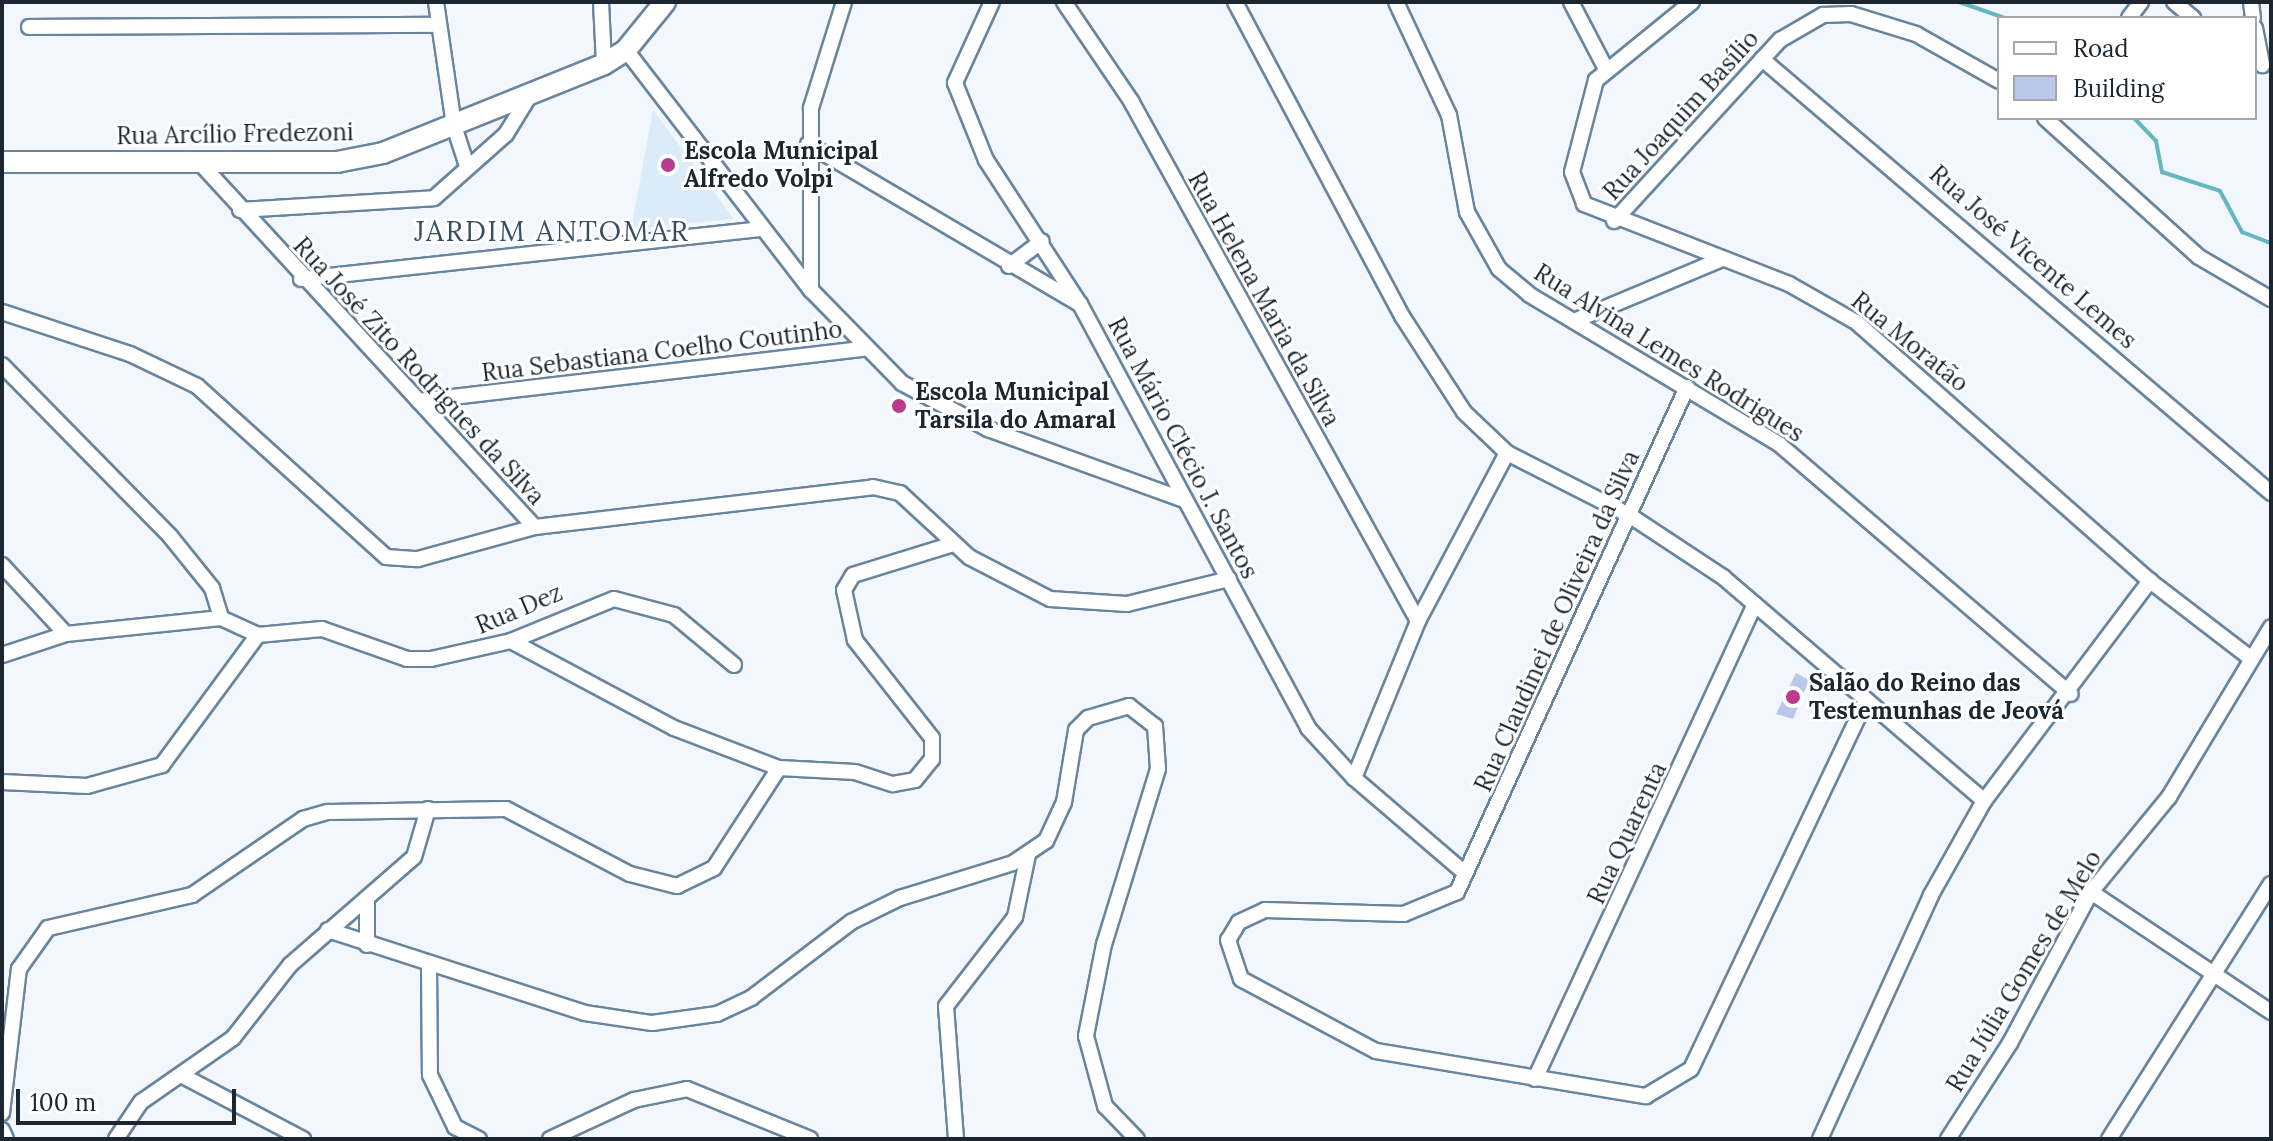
<!DOCTYPE html>
<html>
<head>
<meta charset="utf-8">
<style>
  body { margin:0 }
  #map { position:relative; width:2273px; height:1141px; overflow:hidden; background:#f1f7fc; font-family:Lora,serif }
  div>[style] { position:absolute }
  [style*='--x'] { left:calc(var(--x)*1px); top:calc(var(--y)*1px); width:calc(var(--w)*1px); rotate:calc(var(--a)*1deg) }
  .built>* { inset:0; background:#dcebf8 }
  .stream>* { height:4px; margin:-2px; padding:0 2px; transform-origin:2px; border-radius:2px; background:#64b7c0 }
  .building>* { inset:0; background:#b9c8e9 }
  .roads { filter:drop-shadow(2px 0 #69859e) drop-shadow(-2px 0 #69859e) drop-shadow(0 2px #69859e) drop-shadow(0 -2px #69859e) }
  .street>* { height:14px; margin:-7px; padding:0 7px; transform-origin:7px; border-radius:7px; background:#fff }
  .secondary>* { height:20px; margin:-10px; padding:0 10px; transform-origin:10px; border-radius:10px; background:#fff }
  .dots>* { width:22px; height:22px; translate:-50% -50%; box-sizing:border-box; border:4px solid #fff; border-radius:50% }
  span { translate:-50% -50%; white-space:nowrap; text-align:center; line-height:1.15; -webkit-text-stroke:6px #fff; paint-order:stroke }
  .street-label { font-size:24px; color:#1b2630 }
  .poi-label { font-size:24px; color:#1b2630; font-weight:700 }
  .left { translate:0 -50%; text-align:left }
  .quarter-label { font-size:28px; color:#354f65; letter-spacing:2px }
  .frame { position:absolute; inset:0; border:4px solid #1b2630; pointer-events:none }
  .legend { position:absolute; left:1997px; top:16px; width:260px; height:104px; box-sizing:border-box; background:#fff; border:2px solid #a4a8ac; margin:0; padding:10px 14px; list-style:none; font-size:24px; color:#1b2630 }
  .legend li { display:flex; align-items:center; gap:16px; height:40px }
  .legend b { width:40px; border:2px solid #a4a8ac }
  .scale { position:absolute; left:16px; top:1089px; width:220px; height:36px; box-sizing:border-box; border:4px solid #1b2630; border-top:0; padding-left:10px; font-size:24px; line-height:28px; white-space:nowrap; color:#1b2630; -webkit-text-stroke:6px #fff; paint-order:stroke }
</style>
</head>
<body>
<div id="map">
  <div class="built">
    <div style="clip-path:polygon(653px 110px,734px 219px,631px 229px)"></div>
  </div>
  <div class="stream">
    <div style="--x:1959;--y:2;--w:49;--a:19.2"></div>
    <div style="--x:2134;--y:118;--w:32;--a:46"></div>
    <div style="--x:2156;--y:141;--w:32;--a:79"></div>
    <div style="--x:2162;--y:172;--w:61;--a:18.1"></div>
    <div style="--x:2220;--y:191;--w:47;--a:61.8"></div>
    <div style="--x:2242;--y:232;--w:31;--a:21"></div>
  </div>
  <div class="building">
    <div style="clip-path:polygon(1796px 673px,1809px 680px,1793px 719px,1776px 714px)"></div>
  </div>
  <div class="roads">
    <div class="street">
      <div style="--x:436;--y:2;--w:125;--a:81.7"></div>
      <div style="--x:454;--y:126;--w:42;--a:72"></div>
      <div style="--x:601;--y:2;--w:62;--a:87.2"></div>
      <div style="--x:992;--y:2;--w:89;--a:114.6"></div>
      <div style="--x:955;--y:83;--w:83;--a:68.1"></div>
      <div style="--x:986;--y:160;--w:172;--a:56.9"></div>
      <div style="--x:1080;--y:304;--w:481;--a:61.7"></div>
      <div style="--x:1308;--y:728;--w:68;--a:47.4"></div>
      <div style="--x:1354;--y:778;--w:146;--a:40.6"></div>
      <div style="--x:1064;--y:2;--w:120;--a:55.9"></div>
      <div style="--x:1131;--y:101;--w:594;--a:61.1"></div>
      <div style="--x:1235;--y:2;--w:356;--a:62"></div>
      <div style="--x:1402;--y:316;--w:114;--a:57.1"></div>
      <div style="--x:1464;--y:412;--w:59;--a:43.6"></div>
      <div style="--x:1507;--y:453;--w:137;--a:26.9"></div>
      <div style="--x:1629;--y:515;--w:113;--a:33.4"></div>
      <div style="--x:1723;--y:577;--w:344;--a:40.6"></div>
      <div style="--x:1396;--y:2;--w:125;--a:64.9"></div>
      <div style="--x:1449;--y:115;--w:99;--a:79.5"></div>
      <div style="--x:1467;--y:212;--w:65;--a:60.7"></div>
      <div style="--x:1499;--y:269;--w:40;--a:40"></div>
      <div style="--x:1530;--y:295;--w:290;--a:30.9"></div>
      <div style="--x:1779;--y:444;--w:384;--a:40.6"></div>
      <div style="--x:1571;--y:2;--w:73;--a:62.4"></div>
      <div style="--x:1692;--y:2;--w:124;--a:140.9"></div>
      <div style="--x:1596;--y:80;--w:95;--a:104.6"></div>
      <div style="--x:1572;--y:172;--w:34;--a:69"></div>
      <div style="--x:1584;--y:204;--w:220;--a:21.3"></div>
      <div style="--x:1789;--y:284;--w:77;--a:29.6"></div>
      <div style="--x:1856;--y:322;--w:392;--a:41.4"></div>
      <div style="--x:2150;--y:581;--w:125;--a:37.5"></div>
      <div style="--x:2174;--y:2;--w:25;--a:40"></div>
      <div style="--x:2251;--y:2;--w:16;--a:83"></div>
      <div style="--x:2129;--y:18;--w:20;--a:-53"></div>
      <div style="--x:29;--y:27;--w:408;--a:-0.3"></div>
      <div style="--x:2255;--y:28;--w:38;--a:79"></div>
      <div style="--x:626;--y:50;--w:303;--a:52.4"></div>
      <div style="--x:811;--y:290;--w:130;--a:45.6"></div>
      <div style="--x:902;--y:383;--w:98;--a:28.1"></div>
      <div style="--x:988;--y:429;--w:208;--a:19.9"></div>
      <div style="--x:1762;--y:59;--w:669;--a:40.45"></div>
      <div style="--x:2045;--y:118;--w:207;--a:42.1"></div>
      <div style="--x:2199;--y:257;--w:83;--a:30.3"></div>
      <div style="--x:808;--y:144;--w:316;--a:30.5"></div>
      <div style="--x:201;--y:164;--w:493;--a:47.4"></div>
      <div style="--x:240;--y:210;--w:194;--a:-3.5"></div>
      <div style="--x:434;--y:198;--w:96;--a:-41.6"></div>
      <div style="--x:506;--y:134;--w:46;--a:-58.4"></div>
      <div style="--x:1614;--y:221;--w:246;--a:-47.5"></div>
      <div style="--x:1780;--y:40;--w:50;--a:-30.2"></div>
      <div style="--x:1823;--y:15;--w:28;--a:-2"></div>
      <div style="--x:1851;--y:14;--w:68;--a:17.1"></div>
      <div style="--x:1916;--y:34;--w:95;--a:29.5"></div>
      <div style="--x:1009;--y:266;--w:41;--a:-37.1"></div>
      <div style="--x:301;--y:279;--w:464;--a:-6.2"></div>
      <div style="--x:811;--y:290;--w:182;--a:-90"></div>
      <div style="--x:811;--y:108;--w:111;--a:-72.7"></div>
      <div style="--x:2;--y:312;--w:135;--a:18.2"></div>
      <div style="--x:130;--y:354;--w:74;--a:25.5"></div>
      <div style="--x:197;--y:386;--w:255;--a:42.1"></div>
      <div style="--x:386;--y:557;--w:32;--a:4"></div>
      <div style="--x:418;--y:559;--w:121;--a:-15.3"></div>
      <div style="--x:535;--y:527;--w:340;--a:-6.7"></div>
      <div style="--x:873;--y:487;--w:28;--a:13"></div>
      <div style="--x:900;--y:493;--w:94;--a:42.8"></div>
      <div style="--x:969;--y:557;--w:91;--a:27.4"></div>
      <div style="--x:1050;--y:599;--w:77;--a:3.7"></div>
      <div style="--x:1127;--y:604;--w:105;--a:-13.8"></div>
      <div style="--x:1574;--y:321;--w:158;--a:-22.7"></div>
      <div style="--x:2;--y:365;--w:240;--a:45.5"></div>
      <div style="--x:170;--y:536;--w:67;--a:51.1"></div>
      <div style="--x:212;--y:588;--w:31;--a:73"></div>
      <div style="--x:1687;--y:387;--w:555;--a:114.49"></div>
      <div style="--x:1457;--y:892;--w:57;--a:157.5"></div>
      <div style="--x:1404;--y:914;--w:139;--a:-178.4"></div>
      <div style="--x:1265;--y:910;--w:29;--a:155"></div>
      <div style="--x:1239;--y:922;--w:21;--a:121"></div>
      <div style="--x:1228;--y:940;--w:41;--a:71.6"></div>
      <div style="--x:1241;--y:979;--w:153;--a:28.1"></div>
      <div style="--x:1376;--y:1051;--w:274;--a:9.5"></div>
      <div style="--x:1646;--y:1096;--w:52;--a:-31"></div>
      <div style="--x:1691;--y:1069;--w:406;--a:-64.6"></div>
      <div style="--x:419;--y:401;--w:447;--a:-6.7"></div>
      <div style="--x:2;--y:565;--w:94;--a:47.2"></div>
      <div style="--x:258;--y:635;--w:64;--a:-5.4"></div>
      <div style="--x:322;--y:629;--w:90;--a:19.4"></div>
      <div style="--x:407;--y:659;--w:24;--a:0"></div>
      <div style="--x:431;--y:659;--w:82;--a:-12.7"></div>
      <div style="--x:511;--y:641;--w:111;--a:-22.2"></div>
      <div style="--x:614;--y:599;--w:62;--a:14.9"></div>
      <div style="--x:674;--y:615;--w:78;--a:39.8"></div>
      <div style="--x:511;--y:641;--w:185;--a:28.1"></div>
      <div style="--x:674;--y:728;--w:112;--a:20.9"></div>
      <div style="--x:779;--y:768;--w:76;--a:3"></div>
      <div style="--x:855;--y:772;--w:40;--a:18"></div>
      <div style="--x:893;--y:784;--w:22;--a:-10"></div>
      <div style="--x:915;--y:780;--w:27;--a:-51"></div>
      <div style="--x:932;--y:759;--w:21;--a:-90"></div>
      <div style="--x:932;--y:738;--w:125;--a:-128.2"></div>
      <div style="--x:855;--y:640;--w:51;--a:-102.4"></div>
      <div style="--x:844;--y:590;--w:17;--a:-59"></div>
      <div style="--x:853;--y:575;--w:105;--a:-17.2"></div>
      <div style="--x:2;--y:655;--w:67;--a:-18.2"></div>
      <div style="--x:66;--y:634;--w:156;--a:-5.9"></div>
      <div style="--x:221;--y:618;--w:41;--a:24.7"></div>
      <div style="--x:1354;--y:778;--w:170;--a:-67.8"></div>
      <div style="--x:1418;--y:621;--w:190;--a:-62.1"></div>
      <div style="--x:2;--y:782;--w:85;--a:2.7"></div>
      <div style="--x:87;--y:786;--w:78;--a:-15.6"></div>
      <div style="--x:162;--y:765;--w:162;--a:-53.6"></div>
      <div style="--x:2091;--y:892;--w:216;--a:33.7"></div>
      <div style="--x:367;--y:900;--w:45;--a:90"></div>
      <div style="--x:328;--y:930;--w:270;--a:17.9"></div>
      <div style="--x:585;--y:1013;--w:68;--a:8.5"></div>
      <div style="--x:652;--y:1023;--w:66;--a:-7.9"></div>
      <div style="--x:717;--y:1014;--w:38;--a:-25"></div>
      <div style="--x:751;--y:998;--w:126;--a:-37.2"></div>
      <div style="--x:851;--y:922;--w:55;--a:-26.1"></div>
      <div style="--x:900;--y:898;--w:118;--a:-17.2"></div>
      <div style="--x:1013;--y:863;--w:40;--a:-34"></div>
      <div style="--x:1046;--y:841;--w:43;--a:-65.2"></div>
      <div style="--x:1064;--y:802;--w:73;--a:-80.5"></div>
      <div style="--x:1076;--y:730;--w:17;--a:-45"></div>
      <div style="--x:1088;--y:718;--w:43;--a:-16.3"></div>
      <div style="--x:1129;--y:706;--w:33;--a:38"></div>
      <div style="--x:1155;--y:726;--w:43;--a:86"></div>
      <div style="--x:1158;--y:769;--w:183;--a:107.1"></div>
      <div style="--x:1104;--y:944;--w:94;--a:101.1"></div>
      <div style="--x:1086;--y:1036;--w:73;--a:74.8"></div>
      <div style="--x:1105;--y:1106;--w:46;--a:45.9"></div>
      <div style="--x:429;--y:966;--w:109;--a:89.5"></div>
      <div style="--x:430;--y:1075;--w:58;--a:64.3"></div>
      <div style="--x:455;--y:1127;--w:27;--a:27"></div>
      <div style="--x:181;--y:1075;--w:138;--a:27.7"></div>
      <div style="--x:1535;--y:1079;--w:523;--a:-65.15"></div>
      <div style="--x:2;--y:1113;--w:145;--a:-83.3"></div>
      <div style="--x:19;--y:969;--w:50;--a:-54.7"></div>
      <div style="--x:48;--y:928;--w:148;--a:-12.9"></div>
      <div style="--x:192;--y:895;--w:135;--a:-34.4"></div>
      <div style="--x:303;--y:819;--w:26;--a:-16"></div>
      <div style="--x:328;--y:812;--w:178;--a:-1"></div>
      <div style="--x:506;--y:809;--w:140;--a:27.7"></div>
      <div style="--x:630;--y:874;--w:49;--a:14.3"></div>
      <div style="--x:677;--y:886;--w:41;--a:-25.9"></div>
      <div style="--x:714;--y:868;--w:119;--a:-57"></div>
      <div style="--x:2;--y:1130;--w:10;--a:66"></div>
      <div style="--x:116;--y:1139;--w:45;--a:-56"></div>
      <div style="--x:141;--y:1102;--w:112;--a:-34.8"></div>
      <div style="--x:233;--y:1038;--w:93;--a:-52"></div>
      <div style="--x:290;--y:965;--w:164;--a:-41.1"></div>
      <div style="--x:414;--y:857;--w:50;--a:-73.7"></div>
      <div style="--x:550;--y:1139;--w:93;--a:-24.9"></div>
      <div style="--x:634;--y:1100;--w:54;--a:-11.7"></div>
      <div style="--x:687;--y:1089;--w:133;--a:22.1"></div>
      <div style="--x:956;--y:1139;--w:133;--a:-94.3"></div>
      <div style="--x:946;--y:1006;--w:113;--a:-52.2"></div>
      <div style="--x:1015;--y:917;--w:63;--a:-78.2"></div>
      <div style="--x:1820;--y:1139;--w:268;--a:-65.5"></div>
      <div style="--x:1931;--y:895;--w:108;--a:-60.6"></div>
      <div style="--x:1984;--y:801;--w:276;--a:-53"></div>
      <div style="--x:1948;--y:1139;--w:114;--a:-57.1"></div>
      <div style="--x:2010;--y:1043;--w:171;--a:-61.8"></div>
      <div style="--x:2091;--y:892;--w:123;--a:-50.6"></div>
      <div style="--x:2169;--y:797;--w:198;--a:-59"></div>
      <div style="--x:2109;--y:1139;--w:302;--a:-57.6"></div>
    </div>
    <div class="secondary">
      <div style="--x:2;--y:162;--w:335;--a:0"></div>
      <div style="--x:337;--y:162;--w:47;--a:-11.1"></div>
      <div style="--x:383;--y:153;--w:238;--a:-21.9"></div>
      <div style="--x:604;--y:64;--w:26;--a:-32"></div>
      <div style="--x:626;--y:50;--w:62;--a:-50.9"></div>
    </div>
  </div>
  <div class="dots">
    <div style="left:668px;top:165px;background:#ba3c8b"></div>
    <div style="left:899px;top:406px;background:#ba3c8b"></div>
    <div style="left:1793px;top:697px;background:#ba3c8b"></div>
  </div>
  <div class="street-label">
    <span style="left:1681px;top:115px;rotate:-48deg">Rua Joaquim Basílio</span>
    <span style="left:235px;top:134px;rotate:-1deg">Rua Arcílio Fredezoni</span>
    <span style="left:2033px;top:257px;rotate:41deg">Rua José Vicente Lemes</span>
    <span style="left:1264px;top:299px;rotate:61deg">Rua Helena Maria da Silva</span>
    <span style="left:1910px;top:342px;rotate:39deg">Rua Moratão</span>
    <span style="left:662px;top:351px;rotate:-7deg">Rua Sebastiana Coelho Coutinho</span>
    <span style="left:1669px;top:353px;rotate:32deg">Rua Alvina Lemes Rodrigues</span>
    <span style="left:419px;top:371px;rotate:47deg">Rua José Zito Rodrigues da Silva</span>
    <span style="left:1183px;top:448px;rotate:62deg">Rua Mário Clécio J. Santos</span>
    <span style="left:519px;top:609px;rotate:-23deg">Rua Dez</span>
    <span style="left:1557px;top:621px;rotate:-66deg">Rua Claudinei de Oliveira da Silva</span>
    <span style="left:1627px;top:833px;rotate:-65deg">Rua Quarenta</span>
    <span style="left:2024px;top:971px;rotate:-59deg">Rua Júlia Gomes de Melo</span>
  </div>
  <div class="poi-label">
    <span class="left" style="left:684px;top:165px">Escola Municipal<br>Alfredo Volpi</span>
    <span class="left" style="left:915px;top:406px">Escola Municipal<br>Tarsila do Amaral</span>
    <span class="left" style="left:1809px;top:697px">Salão do Reino das<br>Testemunhas de Jeová</span>
  </div>
  <div class="quarter-label">
    <span style="left:552px;top:231px">JARDIM ANTOMAR</span>
  </div>
  <div class="frame"></div>
  <ul class="legend">
  <li><b style="height:10px;background:#fff"></b>Road</li>
  <li><b style="height:22px;background:#b9c8e9"></b>Building</li>
  </ul>
  <div class="scale">100 m</div>
</div>
</body>
</html>
